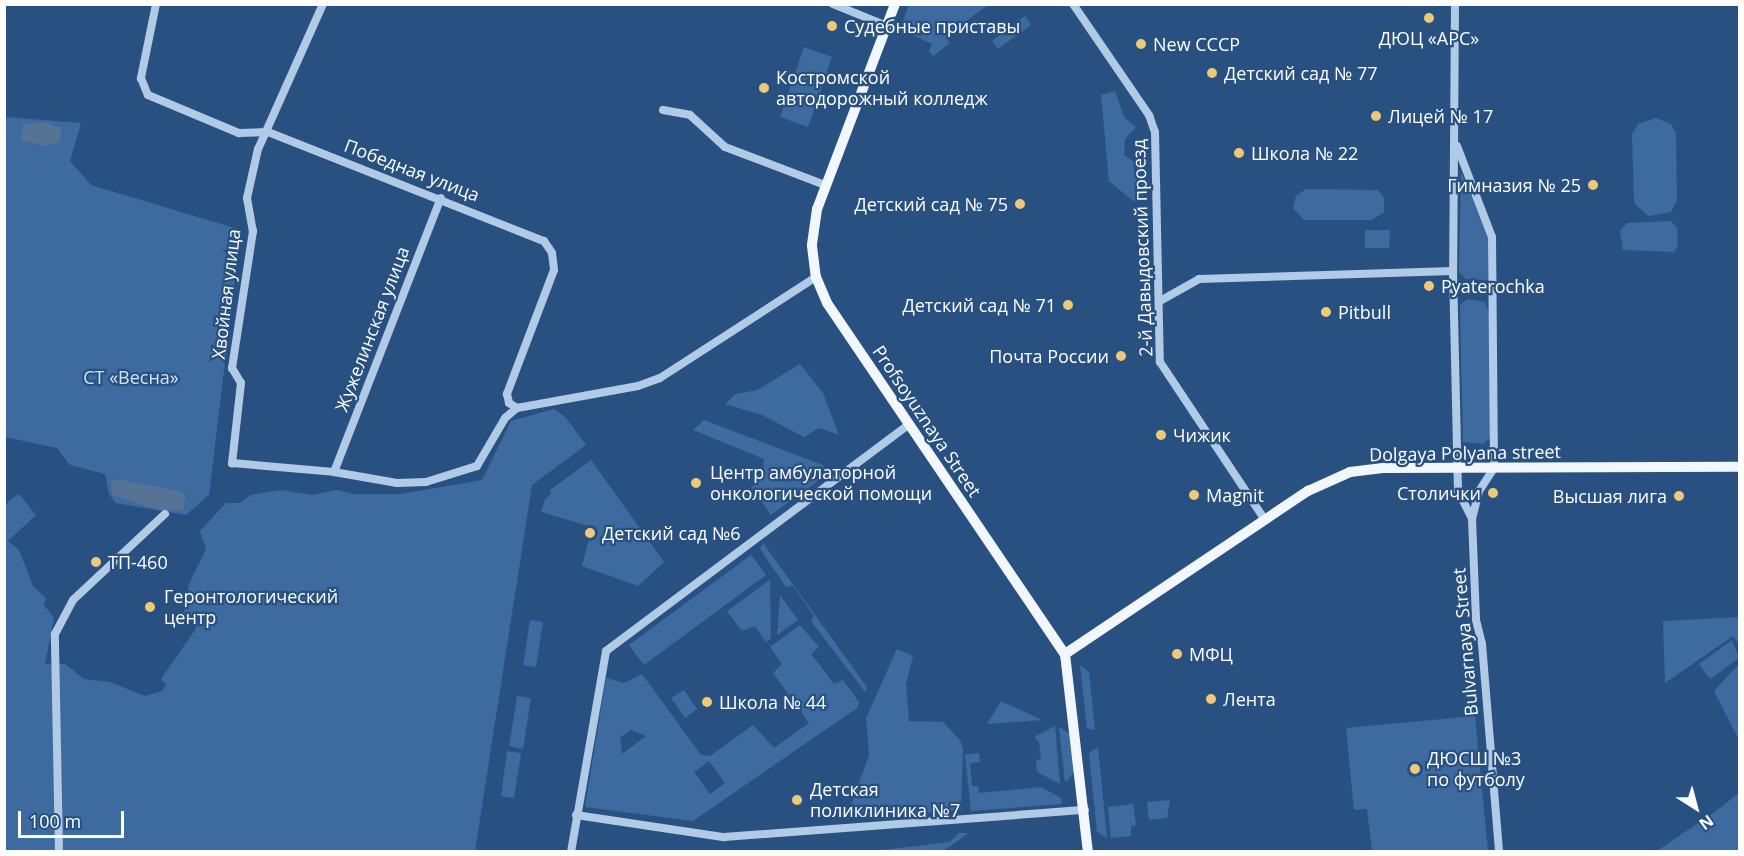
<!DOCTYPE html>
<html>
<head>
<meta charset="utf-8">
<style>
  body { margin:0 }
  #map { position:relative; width:1744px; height:856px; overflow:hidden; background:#285182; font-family:"Open Sans",sans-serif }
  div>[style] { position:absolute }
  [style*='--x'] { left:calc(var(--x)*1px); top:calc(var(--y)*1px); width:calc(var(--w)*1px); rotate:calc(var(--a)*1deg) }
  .green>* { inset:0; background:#3d6b9f }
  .water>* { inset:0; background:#567295 }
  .minor>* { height:8px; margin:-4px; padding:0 4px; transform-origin:4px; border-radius:4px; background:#b1cae6 }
  .major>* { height:10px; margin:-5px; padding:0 5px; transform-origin:5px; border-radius:5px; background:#f2f7fd }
  .dots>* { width:16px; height:16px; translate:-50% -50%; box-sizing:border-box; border:3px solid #285182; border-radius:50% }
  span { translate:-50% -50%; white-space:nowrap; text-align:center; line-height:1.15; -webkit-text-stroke:4.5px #285182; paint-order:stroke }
  .poi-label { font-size:18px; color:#fff }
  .left { translate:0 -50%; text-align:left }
  .right { translate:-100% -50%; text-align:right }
  .street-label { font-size:18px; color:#fff }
  .park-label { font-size:18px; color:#d5e4f5 }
  .frame { position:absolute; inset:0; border:6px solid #fff; pointer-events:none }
  .north { position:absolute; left:1666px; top:778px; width:60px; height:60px; -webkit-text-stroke:4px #285182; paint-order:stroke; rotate:144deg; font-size:16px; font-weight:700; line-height:24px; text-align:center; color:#fff }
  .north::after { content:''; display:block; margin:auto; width:21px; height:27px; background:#fff; clip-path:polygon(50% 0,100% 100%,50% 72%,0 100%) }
  .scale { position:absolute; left:18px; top:811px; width:106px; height:27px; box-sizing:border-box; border:3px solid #fff; border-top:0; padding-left:8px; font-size:18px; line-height:21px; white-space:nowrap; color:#fff; -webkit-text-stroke:4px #285182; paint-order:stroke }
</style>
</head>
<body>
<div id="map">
  <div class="green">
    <div style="clip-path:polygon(909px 5px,909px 4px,988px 5px,946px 36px,950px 43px,933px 56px,929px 51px,932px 44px,900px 29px)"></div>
    <div style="clip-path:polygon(1025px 16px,1031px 25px,998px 49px,992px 41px)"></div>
    <div style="clip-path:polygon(804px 47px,832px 57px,808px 127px,780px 117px)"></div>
    <div style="clip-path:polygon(1115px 91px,1124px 117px,1136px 127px,1125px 139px,1124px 155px,1133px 161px,1135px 178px,1144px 184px,1144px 202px,1133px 201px,1109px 181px,1101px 95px)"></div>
    <div style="clip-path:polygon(5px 117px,81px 123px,70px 161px,91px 185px,241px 230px,209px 495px,186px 515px,115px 503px,109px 494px,105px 474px,70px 465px,57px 448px,5px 437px)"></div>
    <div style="clip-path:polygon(1656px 118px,1671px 124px,1676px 133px,1677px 201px,1671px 212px,1648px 216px,1634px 203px,1632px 134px,1638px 124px)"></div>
    <div style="clip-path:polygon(1461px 172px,1488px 232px,1488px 280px,1466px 279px,1459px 272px)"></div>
    <div style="clip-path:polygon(1306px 189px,1378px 190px,1384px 198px,1384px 212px,1372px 220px,1304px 220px,1293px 208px,1296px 196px)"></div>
    <div style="clip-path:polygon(1671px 221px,1677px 228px,1678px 245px,1674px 252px,1623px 250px,1620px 231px,1627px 223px)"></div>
    <div style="clip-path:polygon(1365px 230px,1390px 230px,1389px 248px,1365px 248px)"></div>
    <div style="clip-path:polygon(1467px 299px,1485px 302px,1490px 315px,1490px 438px,1483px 444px,1463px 442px,1460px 305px)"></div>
    <div style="clip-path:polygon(800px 364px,823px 393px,839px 435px,819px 428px,804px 437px,762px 415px,725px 404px,736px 394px,757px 390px)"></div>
    <div style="clip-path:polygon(554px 409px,566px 418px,586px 445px,532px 485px,475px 851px,5px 851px,4px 508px,9px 501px,19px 494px,36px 515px,8px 541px,19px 550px,33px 586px,46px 598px,44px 605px,54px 618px,45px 664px,65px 664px,84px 679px,110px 682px,145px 696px,162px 691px,166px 685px,161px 679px,195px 630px,199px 619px,183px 616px,189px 584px,206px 549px,200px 531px,226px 503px,240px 503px,251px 495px,282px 490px,312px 495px,337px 490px,353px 494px,401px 494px,482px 480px,511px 421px)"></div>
    <div style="clip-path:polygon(704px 420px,823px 465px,829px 473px,771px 515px,751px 487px,763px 478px,764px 459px,693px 430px)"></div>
    <div style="clip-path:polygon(591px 460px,664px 562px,638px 586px,582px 566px,592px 527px,541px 512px,545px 499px,551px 494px,550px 490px)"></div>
    <div style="clip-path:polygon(763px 543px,867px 687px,865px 692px,811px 621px,814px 616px,793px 586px,786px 587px,760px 549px)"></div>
    <div style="clip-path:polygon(751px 555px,766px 575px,644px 665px,629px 645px)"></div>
    <div style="clip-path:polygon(770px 580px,771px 638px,766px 642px,755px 626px,742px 631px,727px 611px)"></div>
    <div style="clip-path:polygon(780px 595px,798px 620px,777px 635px)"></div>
    <div style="clip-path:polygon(1739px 617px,1739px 644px,1733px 636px,1665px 683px,1663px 621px)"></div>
    <div style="clip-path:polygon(530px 620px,543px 622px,536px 667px,523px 665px)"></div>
    <div style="clip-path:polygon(evenodd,800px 625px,819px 647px,811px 654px,834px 684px,843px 680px,859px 702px,857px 708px,693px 821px,585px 807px,606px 678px,624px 683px,642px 674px,701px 755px,710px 756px,753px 725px,774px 748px,809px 723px,773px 673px,782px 664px,770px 647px,800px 625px,631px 730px,646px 736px,622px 754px,620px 738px,631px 730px,800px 625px,709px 761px,725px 783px,710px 794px,694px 772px,709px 761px)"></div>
    <div style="clip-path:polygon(1732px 640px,1739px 658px,1710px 679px,1699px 664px)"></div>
    <div style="clip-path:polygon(897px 649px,913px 656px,906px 683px,909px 721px,943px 722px,960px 740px,963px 749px,961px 810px,846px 819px,869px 755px,866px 718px)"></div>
    <div style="clip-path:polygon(1739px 664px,1739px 740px,1714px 691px)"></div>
    <div style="clip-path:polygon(1080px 665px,1089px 672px,1095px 730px,1087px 728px)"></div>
    <div style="clip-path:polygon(684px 690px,697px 709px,685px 718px,671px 698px)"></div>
    <div style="clip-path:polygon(517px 696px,531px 698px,523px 749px,509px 746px)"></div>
    <div style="clip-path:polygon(1001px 701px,1042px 720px,987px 724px)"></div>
    <div style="clip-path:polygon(1475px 716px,1488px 851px,1372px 851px,1367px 809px,1354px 810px,1346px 728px)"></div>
    <div style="clip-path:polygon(1055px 726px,1060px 784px,1037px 772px,1036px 760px,1041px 759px,1039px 742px,1034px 737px)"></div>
    <div style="clip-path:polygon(1059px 727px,1071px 734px,1074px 773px,1065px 782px)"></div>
    <div style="clip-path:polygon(1098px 747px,1107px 838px,1097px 832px,1089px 753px)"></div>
    <div style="clip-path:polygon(507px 751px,521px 753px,514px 798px,501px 796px)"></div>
    <div style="clip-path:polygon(979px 753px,980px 762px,970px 763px,972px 786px,978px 786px,979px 793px,1041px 787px,1061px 798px,1062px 804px,971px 811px,965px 755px)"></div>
    <div style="clip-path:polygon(1739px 793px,1739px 851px,1657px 851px,1716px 811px)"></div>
    <div style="clip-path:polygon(1170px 800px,1167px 818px,1149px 820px,1147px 802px)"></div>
    <div style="clip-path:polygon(1133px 804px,1136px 825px,1131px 826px,1131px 836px,1111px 838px,1108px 807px)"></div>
    <div style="clip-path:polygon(959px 833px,969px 833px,943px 851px,873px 851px,950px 842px)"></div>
  </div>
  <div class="water">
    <div style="clip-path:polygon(44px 122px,61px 128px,60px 142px,43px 146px,21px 140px,23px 124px)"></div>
    <div style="clip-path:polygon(117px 479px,179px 491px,186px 495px,183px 510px,159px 510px,112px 495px,111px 482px)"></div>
  </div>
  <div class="minor">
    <div style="--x:156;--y:4;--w:76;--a:101.5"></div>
    <div style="--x:141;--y:78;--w:18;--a:68"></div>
    <div style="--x:148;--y:95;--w:99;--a:22.7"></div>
    <div style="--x:239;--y:133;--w:29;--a:-2"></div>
    <div style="--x:268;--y:132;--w:297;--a:21.6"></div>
    <div style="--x:544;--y:241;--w:14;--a:56"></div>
    <div style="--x:552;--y:253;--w:17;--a:83"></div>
    <div style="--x:554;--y:270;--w:133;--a:110.8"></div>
    <div style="--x:507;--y:394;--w:9;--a:77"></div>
    <div style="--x:509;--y:403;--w:9;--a:32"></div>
    <div style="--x:517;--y:408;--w:123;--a:-10.3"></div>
    <div style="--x:638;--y:386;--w:23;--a:-20"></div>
    <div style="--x:660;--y:378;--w:186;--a:-32.9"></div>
    <div style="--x:323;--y:4;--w:159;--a:114.1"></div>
    <div style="--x:258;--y:149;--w:50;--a:102.7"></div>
    <div style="--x:247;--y:198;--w:34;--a:80"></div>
    <div style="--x:253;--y:231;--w:139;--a:98.7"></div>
    <div style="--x:232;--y:368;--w:17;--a:59"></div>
    <div style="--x:241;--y:383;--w:81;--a:96.4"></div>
    <div style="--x:232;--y:463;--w:102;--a:5"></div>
    <div style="--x:334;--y:472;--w:64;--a:9.9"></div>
    <div style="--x:397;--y:483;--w:29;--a:-2"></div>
    <div style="--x:426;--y:482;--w:53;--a:-17.4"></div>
    <div style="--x:477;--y:466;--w:56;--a:-59.7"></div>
    <div style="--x:505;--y:418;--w:16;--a:-40"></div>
    <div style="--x:833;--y:4;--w:58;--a:22.2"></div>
    <div style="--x:1073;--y:4;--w:135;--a:55.6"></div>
    <div style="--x:1149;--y:115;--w:18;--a:71"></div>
    <div style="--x:1155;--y:132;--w:230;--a:88.8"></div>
    <div style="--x:1160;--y:362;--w:190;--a:56.4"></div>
    <div style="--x:1455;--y:4;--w:267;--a:90.4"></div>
    <div style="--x:1453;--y:271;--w:220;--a:88.7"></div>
    <div style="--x:1458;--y:491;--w:31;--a:63"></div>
    <div style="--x:663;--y:110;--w:27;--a:10"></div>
    <div style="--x:690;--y:115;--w:47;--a:42.4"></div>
    <div style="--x:725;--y:147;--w:107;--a:20.8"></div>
    <div style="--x:1457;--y:146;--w:97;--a:69"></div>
    <div style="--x:1492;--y:237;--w:231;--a:89.5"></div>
    <div style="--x:1494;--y:468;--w:27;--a:123"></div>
    <div style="--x:1479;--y:491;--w:29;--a:104"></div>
    <div style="--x:1472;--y:519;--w:101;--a:87.7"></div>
    <div style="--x:1476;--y:620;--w:25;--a:76"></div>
    <div style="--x:1482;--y:644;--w:209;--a:85.3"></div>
    <div style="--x:1160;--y:301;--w:45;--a:-29.4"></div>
    <div style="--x:1199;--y:279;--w:254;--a:-1.8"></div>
    <div style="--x:334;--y:472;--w:294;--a:-68.7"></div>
    <div style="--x:576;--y:815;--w:150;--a:8.5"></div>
    <div style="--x:724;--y:837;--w:362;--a:-4.3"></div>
    <div style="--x:59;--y:852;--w:218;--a:-91.1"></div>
    <div style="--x:55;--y:634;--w:38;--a:-62"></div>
    <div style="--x:73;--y:600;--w:126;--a:-43.1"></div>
    <div style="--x:571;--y:852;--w:204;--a:-80.1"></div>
    <div style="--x:606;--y:651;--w:379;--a:-36.8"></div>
  </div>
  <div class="major">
    <div style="--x:895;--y:4;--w:219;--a:110.8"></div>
    <div style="--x:817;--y:209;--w:37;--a:98"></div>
    <div style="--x:812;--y:246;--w:31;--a:83"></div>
    <div style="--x:816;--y:277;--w:28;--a:67"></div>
    <div style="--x:827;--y:303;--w:424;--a:55.9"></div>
    <div style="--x:1065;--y:654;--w:199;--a:83.4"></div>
    <div style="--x:1065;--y:654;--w:293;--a:-33.9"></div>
    <div style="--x:1308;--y:491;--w:46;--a:-24.3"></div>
    <div style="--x:1350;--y:472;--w:35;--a:-7"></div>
    <div style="--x:1385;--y:468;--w:355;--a:-0.2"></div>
  </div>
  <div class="dots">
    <div style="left:1429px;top:18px;background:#eeca78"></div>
    <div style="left:832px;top:26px;background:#eeca78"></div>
    <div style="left:1141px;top:44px;background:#eeca78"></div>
    <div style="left:1212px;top:73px;background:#eeca78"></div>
    <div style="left:764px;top:88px;background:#eeca78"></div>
    <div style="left:1376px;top:116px;background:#eeca78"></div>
    <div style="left:1239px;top:153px;background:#eeca78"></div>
    <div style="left:1593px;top:185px;background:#eeca78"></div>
    <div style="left:1020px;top:204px;background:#eeca78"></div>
    <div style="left:1429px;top:286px;background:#eeca78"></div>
    <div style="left:1068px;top:305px;background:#eeca78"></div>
    <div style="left:1326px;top:312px;background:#eeca78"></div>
    <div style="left:1121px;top:356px;background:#eeca78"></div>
    <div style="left:1161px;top:435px;background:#eeca78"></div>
    <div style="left:696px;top:483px;background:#eeca78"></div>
    <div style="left:1493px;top:493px;background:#eeca78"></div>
    <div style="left:1194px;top:495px;background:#eeca78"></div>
    <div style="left:1679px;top:496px;background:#eeca78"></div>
    <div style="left:590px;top:533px;background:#eeca78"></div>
    <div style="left:96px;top:562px;background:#eeca78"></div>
    <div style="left:150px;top:607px;background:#eeca78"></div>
    <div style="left:1177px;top:654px;background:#eeca78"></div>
    <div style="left:1211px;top:699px;background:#eeca78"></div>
    <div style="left:707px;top:702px;background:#eeca78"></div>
    <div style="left:1415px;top:769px;background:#eeca78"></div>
    <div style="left:797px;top:800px;background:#eeca78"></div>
  </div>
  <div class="poi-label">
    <span class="left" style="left:844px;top:26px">Судебные приставы</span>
    <span style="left:1429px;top:38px">ДЮЦ «АРС»</span>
    <span class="left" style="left:1153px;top:44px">New СССР</span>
    <span class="left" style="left:1224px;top:73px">Детский сад № 77</span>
    <span class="left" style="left:776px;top:88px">Костромской<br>автодорожный колледж</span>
    <span class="left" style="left:1388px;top:116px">Лицей № 17</span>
    <span class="left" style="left:1251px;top:153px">Школа № 22</span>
    <span class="right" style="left:1581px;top:185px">Гимназия № 25</span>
    <span class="right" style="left:1008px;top:204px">Детский сад № 75</span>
    <span class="left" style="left:1441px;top:286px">Pyaterochka</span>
    <span class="right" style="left:1056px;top:305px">Детский сад № 71</span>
    <span class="left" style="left:1338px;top:312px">Pitbull</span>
    <span class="right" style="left:1109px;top:356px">Почта России</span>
    <span class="left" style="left:1173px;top:435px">Чижик</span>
    <span class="left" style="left:710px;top:483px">Центр амбулаторной<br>онкологической помощи</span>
    <span class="right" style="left:1481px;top:493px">Столички</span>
    <span class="left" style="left:1206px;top:495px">Magnit</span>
    <span class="right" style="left:1667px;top:496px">Высшая лига</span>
    <span class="left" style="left:602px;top:533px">Детский сад №6</span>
    <span class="left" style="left:108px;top:562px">ТП-460</span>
    <span class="left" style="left:164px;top:607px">Геронтологический<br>центр</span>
    <span class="left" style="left:1189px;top:654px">МФЦ</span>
    <span class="left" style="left:1223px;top:699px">Лента</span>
    <span class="left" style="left:719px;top:702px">Школа № 44</span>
    <span class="left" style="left:1427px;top:769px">ДЮСШ №3<br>по футболу</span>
    <span class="left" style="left:810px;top:800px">Детская<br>поликлиника №7</span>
  </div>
  <div class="street-label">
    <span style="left:412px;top:170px;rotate:21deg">Победная улица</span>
    <span style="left:1142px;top:248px;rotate:-92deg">2-й Давыдовский проезд</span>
    <span style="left:226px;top:294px;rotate:-83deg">Хвойная улица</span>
    <span style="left:372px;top:329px;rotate:-69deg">Жужелинская улица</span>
    <span style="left:927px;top:421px;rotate:56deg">Profsoyuznaya Street</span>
    <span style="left:1465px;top:453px;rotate:-1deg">Dolgaya Polyana street</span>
    <span style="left:1465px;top:642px;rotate:-95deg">Bulvarnaya Street</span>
  </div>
  <div class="park-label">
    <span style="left:131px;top:377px">СТ «Весна»</span>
  </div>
  <div class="frame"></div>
  <div class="north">N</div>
  <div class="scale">100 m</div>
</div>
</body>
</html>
